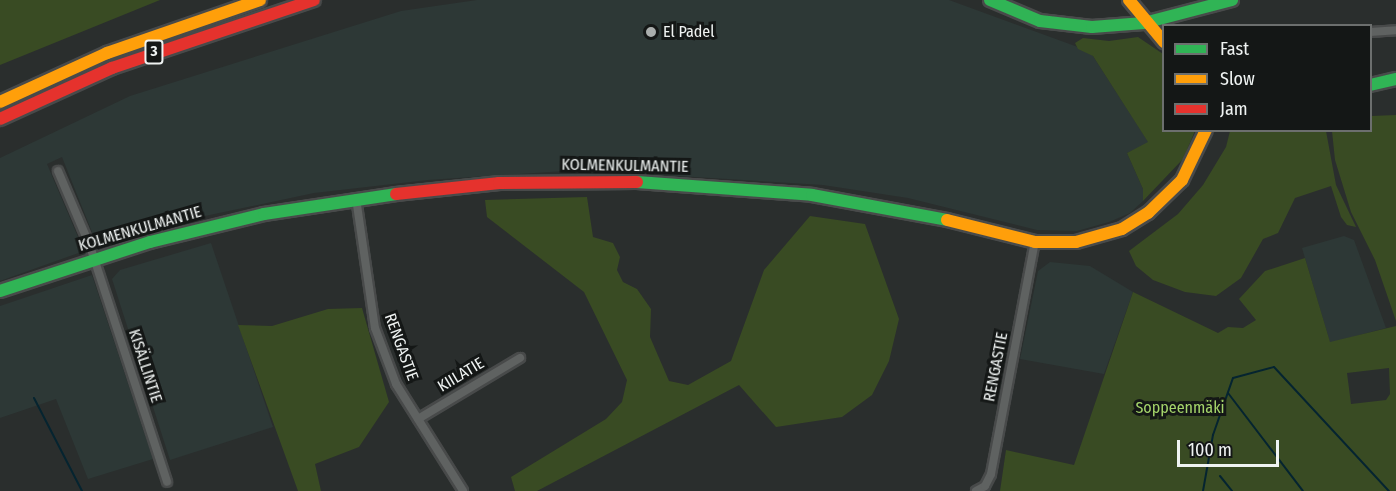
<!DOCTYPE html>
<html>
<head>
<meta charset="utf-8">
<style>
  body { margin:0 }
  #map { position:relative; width:1396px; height:491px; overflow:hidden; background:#2a2e2d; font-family:"Fira Sans Condensed",sans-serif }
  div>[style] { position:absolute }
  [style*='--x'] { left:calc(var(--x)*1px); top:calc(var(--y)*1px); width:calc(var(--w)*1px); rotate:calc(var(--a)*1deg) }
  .built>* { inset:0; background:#2d3836 }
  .green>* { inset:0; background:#394b23 }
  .stream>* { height:2px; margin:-1px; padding:0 1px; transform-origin:1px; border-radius:1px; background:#052430 }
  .roads { filter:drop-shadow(2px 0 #484a4a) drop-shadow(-2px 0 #484a4a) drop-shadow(0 2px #484a4a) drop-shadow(0 -2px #484a4a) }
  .street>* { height:8px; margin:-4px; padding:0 4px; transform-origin:4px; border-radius:4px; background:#5f6261 }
  .fast>* { height:12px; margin:-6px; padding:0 6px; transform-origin:6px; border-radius:6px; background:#30b455 }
  .slow>* { height:12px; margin:-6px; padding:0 6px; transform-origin:6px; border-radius:6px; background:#ff9f0a }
  .jam>* { height:12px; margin:-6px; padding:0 6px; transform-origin:6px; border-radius:6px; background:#e5322d }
  .dots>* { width:16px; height:16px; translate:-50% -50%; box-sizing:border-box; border:3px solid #141716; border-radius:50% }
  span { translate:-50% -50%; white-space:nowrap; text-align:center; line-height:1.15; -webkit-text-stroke:6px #141716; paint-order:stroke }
  .shield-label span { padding:2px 4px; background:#141716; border:2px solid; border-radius:4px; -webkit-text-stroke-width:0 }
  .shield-label { font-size:15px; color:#eff3f2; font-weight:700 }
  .poi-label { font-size:16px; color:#eff3f2 }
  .left { translate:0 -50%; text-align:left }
  .street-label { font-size:16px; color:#eff3f2 }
  .park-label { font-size:16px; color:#a5d56b }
  .legend { position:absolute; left:1162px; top:24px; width:210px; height:108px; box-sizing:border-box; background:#141716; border:2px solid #6c6f6e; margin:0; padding:8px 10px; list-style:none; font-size:18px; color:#eff3f2 }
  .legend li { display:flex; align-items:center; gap:12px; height:30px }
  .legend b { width:30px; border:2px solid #6c6f6e }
  .scale { position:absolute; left:1177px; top:440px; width:102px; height:27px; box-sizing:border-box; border:3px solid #eff3f2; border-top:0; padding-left:8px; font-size:18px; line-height:21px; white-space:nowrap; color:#eff3f2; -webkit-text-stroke:4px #141716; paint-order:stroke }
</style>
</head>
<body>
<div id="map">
  <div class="built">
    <div style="clip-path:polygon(477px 0,949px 0,1086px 50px,1093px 56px,1149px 143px,1127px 153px,1143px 189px,1143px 201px,1130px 213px,1109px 222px,1077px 231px,1037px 230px,908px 198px,823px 185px,580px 170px,428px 180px,314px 193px,200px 217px,98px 247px,62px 157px,47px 164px,84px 251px,0 281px,0 158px,130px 96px,401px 11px)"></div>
    <div style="clip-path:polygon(1344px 236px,1354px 240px,1386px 328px,1330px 343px,1302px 248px)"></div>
    <div style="clip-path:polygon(211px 243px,273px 427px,170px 460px,112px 279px,120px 270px)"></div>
    <div style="clip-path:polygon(1050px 262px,1090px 266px,1133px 292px,1104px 374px,1020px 359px,1038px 271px)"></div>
    <div style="clip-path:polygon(92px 275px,153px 459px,88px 479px,56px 399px,0 418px,0 306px)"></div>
  </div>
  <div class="green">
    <div style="clip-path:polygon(0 0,160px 0,0 65px)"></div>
    <div style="clip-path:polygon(1138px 37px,1163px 54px,1164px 130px,1195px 131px,1183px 159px,1143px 201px,1143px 189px,1127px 153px,1148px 142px,1093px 56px,1078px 49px,1075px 43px,1083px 38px,1109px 41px)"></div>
    <div style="clip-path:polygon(1396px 115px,1396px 321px,1375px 260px,1351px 212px,1335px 160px,1332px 131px,1370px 130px,1371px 116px)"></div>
    <div style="clip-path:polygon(1230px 131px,1326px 131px,1336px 185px,1356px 227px,1347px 225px,1341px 217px,1331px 186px,1295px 198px,1278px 233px,1263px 239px,1241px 278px,1216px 296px,1185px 292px,1153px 280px,1136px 266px,1129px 251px,1178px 214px,1203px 185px,1226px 147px)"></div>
    <div style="clip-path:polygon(587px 197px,593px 237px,613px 243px,620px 257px,617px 270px,623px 282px,637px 289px,651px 309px,650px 337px,669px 381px,688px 385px,731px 361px,764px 270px,810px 216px,865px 224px,899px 319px,889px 361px,872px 395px,842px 417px,776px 427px,739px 385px,537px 491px,515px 491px,511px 477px,606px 419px,622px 402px,627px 380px,584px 292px,487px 217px,485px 200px)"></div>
    <div style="clip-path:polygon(evenodd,1305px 258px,1330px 342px,1396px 326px,1396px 491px,1000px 491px,1006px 450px,1074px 465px,1133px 292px,1218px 333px,1228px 327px,1243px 328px,1256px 320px,1239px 299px,1265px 271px,1305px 258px,1389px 368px,1390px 394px,1386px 400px,1351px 404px,1347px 373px,1389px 368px)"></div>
    <div style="clip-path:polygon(362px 308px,389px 402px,359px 447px,315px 464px,321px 491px,298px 491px,238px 325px,272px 326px,328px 309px)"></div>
  </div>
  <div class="stream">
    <div style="--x:1228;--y:393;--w:123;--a:52.6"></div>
    <div style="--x:34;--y:398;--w:105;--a:62.7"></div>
    <div style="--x:1220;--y:476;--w:19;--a:51"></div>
    <div style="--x:1203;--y:491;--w:57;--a:-79.9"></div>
    <div style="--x:1213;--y:435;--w:60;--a:-70.7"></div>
    <div style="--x:1233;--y:378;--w:42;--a:-15"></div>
    <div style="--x:1274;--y:367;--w:169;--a:47.2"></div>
  </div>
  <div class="roads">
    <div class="street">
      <div style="--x:1370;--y:32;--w:26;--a:-4"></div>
      <div style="--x:58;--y:171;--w:82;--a:66.9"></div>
      <div style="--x:90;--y:246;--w:248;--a:71.9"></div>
      <div style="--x:356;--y:198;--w:131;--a:81.7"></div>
      <div style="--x:375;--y:328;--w:60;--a:69.4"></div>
      <div style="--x:396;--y:384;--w:126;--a:57.9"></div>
      <div style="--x:418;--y:419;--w:119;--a:-30.9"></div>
      <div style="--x:976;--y:491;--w:10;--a:-29"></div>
      <div style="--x:985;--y:486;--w:13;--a:-63"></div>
      <div style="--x:991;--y:474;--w:236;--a:-79.3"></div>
    </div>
    <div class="fast">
      <div style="--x:990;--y:0;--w:54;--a:22.8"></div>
      <div style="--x:1040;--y:21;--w:52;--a:6.6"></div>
      <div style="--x:1092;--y:27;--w:52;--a:-4.4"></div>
      <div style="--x:1144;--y:23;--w:91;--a:-14.6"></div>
      <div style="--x:1370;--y:85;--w:27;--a:-13"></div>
      <div style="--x:637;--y:182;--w:175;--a:4.2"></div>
      <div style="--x:812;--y:195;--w:137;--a:10.5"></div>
      <div style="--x:0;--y:291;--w:158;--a:-18.1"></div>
      <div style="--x:150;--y:242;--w:117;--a:-13.8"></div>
      <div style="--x:264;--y:214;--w:134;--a:-8.6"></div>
    </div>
    <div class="slow">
      <div style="--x:1129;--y:0;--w:55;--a:50.2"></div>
      <div style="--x:0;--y:102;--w:118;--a:-24.6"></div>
      <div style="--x:107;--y:53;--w:162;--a:-19.1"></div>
      <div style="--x:947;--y:220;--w:91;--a:14"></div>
      <div style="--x:1035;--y:242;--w:41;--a:0"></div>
      <div style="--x:1076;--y:242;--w:48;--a:-15.8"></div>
      <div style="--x:1122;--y:229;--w:31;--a:-32"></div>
      <div style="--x:1148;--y:213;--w:47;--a:-44.1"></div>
      <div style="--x:1182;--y:180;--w:55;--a:-64.4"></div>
    </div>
    <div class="jam">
      <div style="--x:0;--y:119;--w:123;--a:-24.5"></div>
      <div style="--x:112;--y:68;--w:213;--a:-18.6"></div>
      <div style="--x:396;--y:194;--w:104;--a:-6.1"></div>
      <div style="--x:499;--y:183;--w:138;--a:-0.4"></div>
    </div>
  </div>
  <div class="dots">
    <div style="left:651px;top:32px;background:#aaaead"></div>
  </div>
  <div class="shield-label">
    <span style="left:154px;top:52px">3</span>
  </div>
  <div class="poi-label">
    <span class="left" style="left:663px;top:32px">El Padel</span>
  </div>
  <div class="street-label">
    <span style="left:625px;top:166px;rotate:1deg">KOLMENKULMANTIE</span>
    <span style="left:140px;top:229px;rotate:-16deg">KOLMENKULMANTIE</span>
    <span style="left:401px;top:347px;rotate:70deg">RENGASTIE</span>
    <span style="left:145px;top:366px;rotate:72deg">KISÄLLINTIE</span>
    <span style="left:996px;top:367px;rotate:-79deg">RENGASTIE</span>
    <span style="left:461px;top:375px;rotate:-31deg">KIILATIE</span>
  </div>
  <div class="park-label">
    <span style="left:1180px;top:408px">Soppeenmäki</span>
  </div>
  <ul class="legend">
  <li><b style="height:8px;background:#30b455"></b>Fast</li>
  <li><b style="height:8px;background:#ff9f0a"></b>Slow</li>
  <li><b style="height:8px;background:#e5322d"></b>Jam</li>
  </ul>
  <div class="scale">100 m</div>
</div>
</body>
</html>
